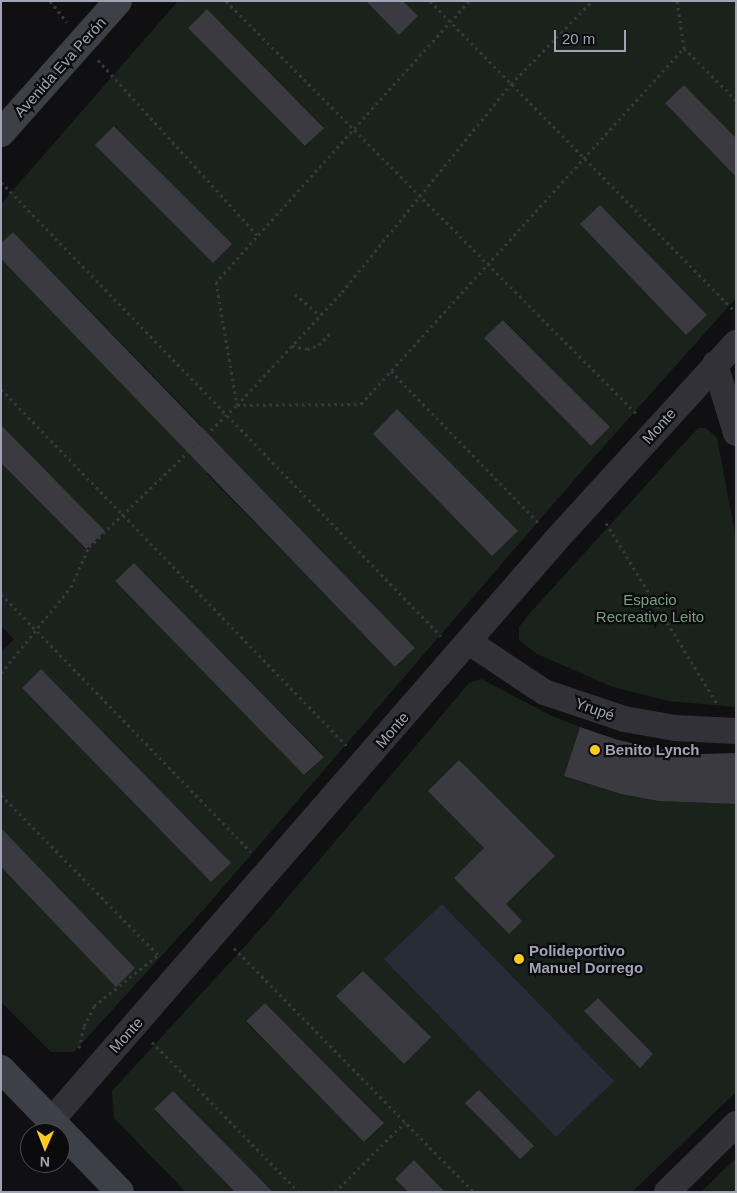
<!DOCTYPE html>
<html>
<head>
<meta charset="utf-8">
<style>
  body { margin:0 }
  #map { position:relative; width:737px; height:1193px; overflow:hidden; background:#101012; font-family:Arial,sans-serif }
  div>[style] { position:absolute }
  [style*='--x'] { left:calc(var(--x)*1px); top:calc(var(--y)*1px); width:calc(var(--w)*1px); rotate:calc(var(--a)*1deg) }
  .green>* { inset:0; background:#1a221c }
  .water>* { inset:0; background:#252d36 }
  .building>* { inset:0; background:#3a3a40 }
  .path>* { height:3px; margin-top:-1.5px; transform-origin:0; background:repeating-linear-gradient(90deg,#37383e 0 2.5px,transparent 0 6.5px) }
  .minor>* { height:26px; margin:-13px; padding:0 13px; transform-origin:13px; border-radius:13px; background:#313137 }
  .secondary>* { height:28px; margin:-14px; padding:0 14px; transform-origin:14px; border-radius:14px; background:#3e4047 }
  .dots>* { width:14px; height:14px; translate:-50% -50%; box-sizing:border-box; border:2px solid #0b0b0d; border-radius:50% }
  span { translate:-50% -50%; white-space:nowrap; text-align:center; line-height:1.15; -webkit-text-stroke:4.5px #0b0b0d; paint-order:stroke }
  .street-label { font-size:15px; color:#a0a4b4 }
  .park-label { font-size:15px; color:#74a27c }
  .poi-label { font-size:15px; color:#a0a4b4; font-weight:700 }
  .left { translate:0 -50%; text-align:left }
  .frame { position:absolute; inset:0; border:2px solid #a0a4b4; pointer-events:none }
  .north { position:absolute; left:20px; top:1123px; width:50px; height:50px; box-sizing:border-box; background:#0b0b0d; border:1px solid #474850; border-radius:50%; rotate:181deg; font-size:14px; font-weight:700; line-height:20px; text-align:center; color:#a0a4b4 }
  .north::after { content:''; display:block; margin:auto; width:18px; height:22px; background:#ffcc1b; clip-path:polygon(50% 0,100% 100%,50% 72%,0 100%) }
  .scale { position:absolute; left:554px; top:30px; width:72px; height:22px; box-sizing:border-box; border:2px solid #a0a4b4; border-top:0; padding-left:6px; font-size:15px; line-height:18px; white-space:nowrap; color:#a0a4b4; -webkit-text-stroke:4px #0b0b0d; paint-order:stroke }
</style>
</head>
<body>
<div id="map">
  <div class="green">
    <div style="clip-path:polygon(evenodd,178px 1px,366px 1px,399px 35px,418px 16px,403px 1px,735px 1px,736px 138px,684px 85px,665px 103px,736px 177px,736px 298px,580px 473px,205px 908px,74px 1052px,51px 1052px,1px 1002px,1px 867px,116px 986px,135px 968px,1px 829px,1px 652px,14px 639px,1px 626px,1px 463px,85px 549px,104px 531px,1px 425px,1px 259px,183px 444px,202px 426px,13px 232px,1px 243px,1px 204px,178px 1px,207px 9px,324px 127px,306px 146px,188px 28px,207px 9px,178px 1px,115px 126px,231px 244px,213px 263px,96px 145px,115px 126px,178px 1px,504px 320px,610px 427px,591px 446px,484px 338px,504px 320px,178px 1px,225px 455px,414px 649px,396px 667px,206px 473px,225px 455px,178px 1px,134px 563px,324px 756px,305px 775px,115px 581px,134px 563px,178px 1px,41px 669px,230px 863px,212px 881px,22px 688px,41px 669px)"></div>
    <div style="clip-path:polygon(698px 428px,706px 428px,717px 438px,736px 538px,736px 707px,668px 701px,613px 687px,537px 654px,519px 640px,519px 627px,530px 613px)"></div>
    <div style="clip-path:polygon(evenodd,481px 679px,552px 716px,580px 727px,564px 776px,621px 794px,658px 801px,736px 804px,736px 1092px,632px 1192px,445px 1192px,414px 1160px,395px 1179px,408px 1192px,273px 1192px,173px 1091px,154px 1110px,235px 1192px,186px 1192px,114px 1118px,112px 1091px,266px 923px,469px 683px,481px 679px,265px 1003px,384px 1123px,365px 1142px,246px 1022px,265px 1003px)"></div>
    <div style="clip-path:polygon(736px 1158px,736px 1192px,701px 1192px)"></div>
  </div>
  <div class="water">
    <div style="clip-path:polygon(442px 904px,614px 1081px,556px 1137px,384px 959px)"></div>
  </div>
  <div class="building">
    <div style="clip-path:polygon(366px 1px,403px 1px,418px 16px,399px 35px)"></div>
    <div style="clip-path:polygon(207px 9px,324px 128px,305px 146px,188px 28px)"></div>
    <div style="clip-path:polygon(684px 85px,736px 138px,736px 177px,665px 103px)"></div>
    <div style="clip-path:polygon(114px 126px,232px 244px,213px 263px,95px 145px)"></div>
    <div style="clip-path:polygon(600px 205px,707px 315px,686px 335px,580px 224px)"></div>
    <div style="clip-path:polygon(13px 232px,415px 648px,395px 667px,1px 259px,1px 243px)"></div>
    <div style="clip-path:polygon(503px 320px,610px 427px,591px 446px,484px 338px)"></div>
    <div style="clip-path:polygon(397px 409px,518px 531px,492px 556px,373px 434px)"></div>
    <div style="clip-path:polygon(1px 425px,105px 531px,86px 549px,1px 463px)"></div>
    <div style="clip-path:polygon(134px 563px,324px 757px,304px 775px,115px 581px)"></div>
    <div style="clip-path:polygon(41px 669px,231px 863px,211px 882px,22px 688px)"></div>
    <div style="clip-path:polygon(580px 727px,618px 740px,660px 749px,703px 754px,736px 753px,736px 804px,658px 801px,621px 794px,564px 776px)"></div>
    <div style="clip-path:polygon(459px 760px,555px 856px,506px 904px,522px 921px,509px 934px,454px 878px,484px 848px,428px 791px)"></div>
    <div style="clip-path:polygon(1px 828px,135px 968px,116px 987px,1px 867px)"></div>
    <div style="clip-path:polygon(363px 971px,431px 1037px,404px 1064px,336px 996px)"></div>
    <div style="clip-path:polygon(598px 998px,653px 1054px,640px 1068px,584px 1011px)"></div>
    <div style="clip-path:polygon(265px 1003px,384px 1123px,364px 1142px,246px 1021px)"></div>
    <div style="clip-path:polygon(479px 1090px,534px 1146px,520px 1159px,465px 1103px)"></div>
    <div style="clip-path:polygon(173px 1091px,273px 1192px,235px 1192px,154px 1109px)"></div>
    <div style="clip-path:polygon(414px 1160px,445px 1192px,408px 1192px,395px 1179px)"></div>
  </div>
  <div class="path">
    <div style="--x:50;--y:1;--w:27;--a:51"></div>
    <div style="--x:226;--y:1;--w:584;--a:45.14"></div>
    <div style="--x:430;--y:1;--w:436;--a:45.5"></div>
    <div style="--x:469;--y:1;--w:378;--a:132"></div>
    <div style="--x:216;--y:282;--w:125;--a:80.3"></div>
    <div style="--x:237;--y:405;--w:124;--a:-0.5"></div>
    <div style="--x:361;--y:404;--w:481;--a:-47.8"></div>
    <div style="--x:677;--y:1;--w:48;--a:81.5"></div>
    <div style="--x:684;--y:48;--w:74;--a:45"></div>
    <div style="--x:98;--y:60;--w:238;--a:47.7"></div>
    <div style="--x:1;--y:182;--w:632;--a:45.9"></div>
    <div style="--x:295;--y:294;--w:33;--a:41"></div>
    <div style="--x:292;--y:346;--w:15;--a:11"></div>
    <div style="--x:307;--y:349;--w:13;--a:-18"></div>
    <div style="--x:319;--y:345;--w:16;--a:-47"></div>
    <div style="--x:391;--y:371;--w:211;--a:45.8"></div>
    <div style="--x:1;--y:389;--w:496;--a:45.9"></div>
    <div style="--x:606;--y:523;--w:214;--a:58.4"></div>
    <div style="--x:1;--y:594;--w:359;--a:45.9"></div>
    <div style="--x:1;--y:673;--w:111;--a:-50.9"></div>
    <div style="--x:71;--y:587;--w:44;--a:-65.8"></div>
    <div style="--x:89;--y:547;--w:205;--a:-43.8"></div>
    <div style="--x:237;--y:405;--w:154;--a:-47.1"></div>
    <div style="--x:342;--y:292;--w:268;--a:-50.9"></div>
    <div style="--x:511;--y:84;--w:116;--a:-45.7"></div>
    <div style="--x:1;--y:795;--w:227;--a:45.5"></div>
    <div style="--x:234;--y:948;--w:342;--a:45.5"></div>
    <div style="--x:152;--y:1042;--w:210;--a:45.6"></div>
    <div style="--x:79;--y:1048;--w:23;--a:-77"></div>
    <div style="--x:84;--y:1026;--w:22;--a:-63"></div>
    <div style="--x:94;--y:1006;--w:82;--a:-38.6"></div>
    <div style="--x:335;--y:1192;--w:99;--a:-45"></div>
  </div>
  <div class="minor">
    <div style="--x:715;--y:364;--w:72;--a:73.1"></div>
    <div style="--x:469;--y:642;--w:90;--a:33.7"></div>
    <div style="--x:544;--y:692;--w:84;--a:18.6"></div>
    <div style="--x:624;--y:719;--w:52;--a:10"></div>
    <div style="--x:675;--y:728;--w:61;--a:2.8"></div>
    <div style="--x:51;--y:1121;--w:770;--a:-49"></div>
    <div style="--x:556;--y:540;--w:267;--a:-47.6"></div>
    <div style="--x:667;--y:1192;--w:97;--a:-44.6"></div>
  </div>
  <div class="secondary">
    <div style="--x:1;--y:133;--w:176;--a:-48.4"></div>
    <div style="--x:1;--y:1069;--w:171;--a:45.9"></div>
  </div>
  <div class="dots">
    <div style="left:595px;top:750px;background:#ffcc1b"></div>
    <div style="left:519px;top:959px;background:#ffcc1b"></div>
  </div>
  <div class="street-label">
    <span style="left:60px;top:67px;rotate:-48deg">Avenida Eva Perón</span>
    <span style="left:659px;top:426px;rotate:-48deg">Monte</span>
    <span style="left:595px;top:709px;rotate:19deg">Yrupé</span>
    <span style="left:392px;top:730px;rotate:-49deg">Monte</span>
    <span style="left:126px;top:1035px;rotate:-48deg">Monte</span>
  </div>
  <div class="park-label">
    <span style="left:650px;top:608px">Espacio<br>Recreativo Leito</span>
  </div>
  <div class="poi-label">
    <span class="left" style="left:605px;top:750px">Benito Lynch</span>
    <span class="left" style="left:529px;top:959px">Polideportivo<br>Manuel Dorrego</span>
  </div>
  <div class="frame"></div>
  <div class="north">N</div>
  <div class="scale">20 m</div>
</div>
</body>
</html>
